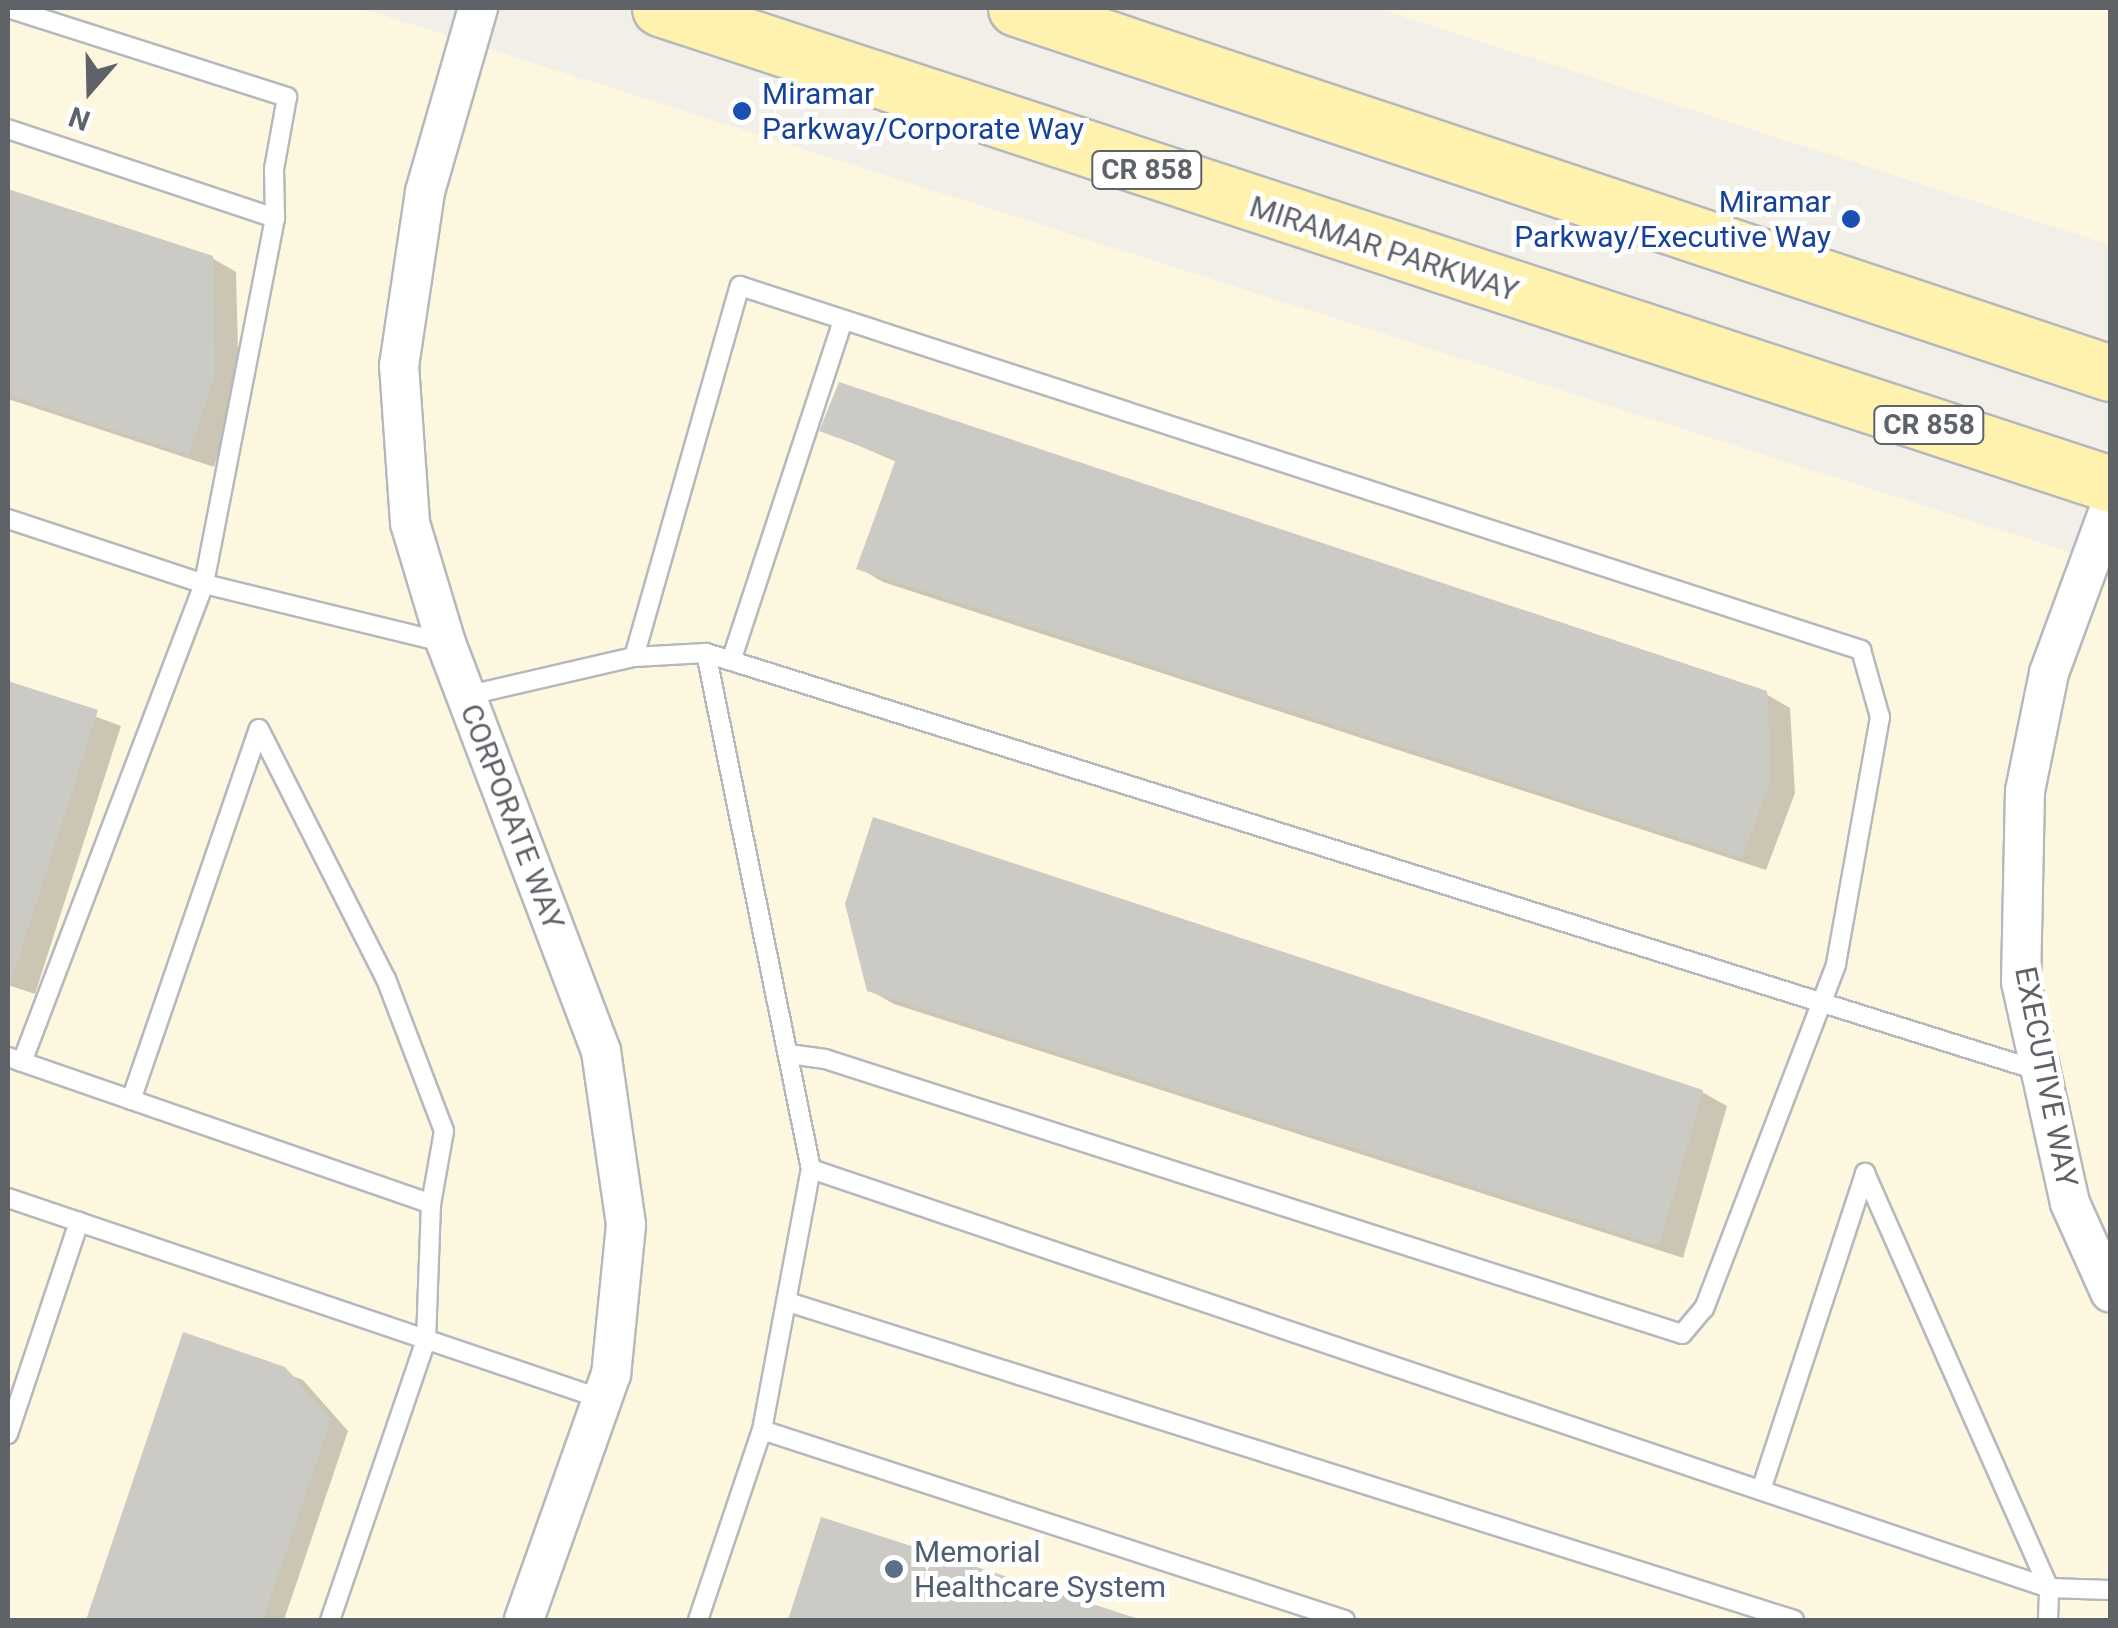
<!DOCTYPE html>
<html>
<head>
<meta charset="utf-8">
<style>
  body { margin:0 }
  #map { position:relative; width:2118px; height:1628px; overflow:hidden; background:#f1efe8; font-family:Roboto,sans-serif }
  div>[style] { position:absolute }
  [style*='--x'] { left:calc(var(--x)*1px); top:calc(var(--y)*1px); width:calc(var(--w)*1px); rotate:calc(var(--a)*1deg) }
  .commercial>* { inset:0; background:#fef7e0 }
  .shadow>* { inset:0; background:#0003 }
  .building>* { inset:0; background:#cccac5 }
  .roads { filter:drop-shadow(2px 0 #b5b8bc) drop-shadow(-2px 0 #b5b8bc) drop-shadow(0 2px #b5b8bc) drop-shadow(0 -2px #b5b8bc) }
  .lane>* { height:18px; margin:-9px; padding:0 9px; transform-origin:9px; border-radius:9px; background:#fff }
  .street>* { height:38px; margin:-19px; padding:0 19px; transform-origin:19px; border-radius:19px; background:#fff }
  .primary>* { height:55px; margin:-27.5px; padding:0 27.5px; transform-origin:27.5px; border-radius:27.5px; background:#fff2af }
  .dots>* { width:28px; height:28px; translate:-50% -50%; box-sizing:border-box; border:5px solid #fff; border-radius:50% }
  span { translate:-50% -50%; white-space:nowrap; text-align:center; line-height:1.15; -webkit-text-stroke:10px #fff; paint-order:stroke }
  .shield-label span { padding:2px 8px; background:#fff; border:2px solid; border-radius:8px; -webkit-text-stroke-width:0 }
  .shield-label { font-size:28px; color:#5f6368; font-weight:700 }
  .transit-label { font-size:30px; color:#164399 }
  .left { translate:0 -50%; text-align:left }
  .right { translate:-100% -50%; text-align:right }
  .street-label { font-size:30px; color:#5f6368 }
  .service-label { font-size:30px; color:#4e5e75 }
  .frame { position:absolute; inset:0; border:10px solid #5f6368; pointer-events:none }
  .north { position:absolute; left:40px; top:40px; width:100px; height:100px; -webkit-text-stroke:8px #fff; paint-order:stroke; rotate:200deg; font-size:28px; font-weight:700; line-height:40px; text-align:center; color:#5f6368 }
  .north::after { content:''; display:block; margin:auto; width:35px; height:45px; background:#5f6368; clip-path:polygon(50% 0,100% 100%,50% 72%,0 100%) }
</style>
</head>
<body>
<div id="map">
  <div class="commercial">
    <div style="clip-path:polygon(8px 8px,360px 8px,2110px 565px,2110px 1620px,8px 1620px)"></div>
    <div style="clip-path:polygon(1377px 8px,2110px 8px,2110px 245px)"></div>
  </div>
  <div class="shadow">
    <div style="clip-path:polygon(8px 192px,212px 258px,236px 272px,239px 389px,214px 467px,8px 399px)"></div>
    <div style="clip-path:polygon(822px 430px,1766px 694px,1790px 708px,1795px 793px,1766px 870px,883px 582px,859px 568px,897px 462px)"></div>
    <div style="clip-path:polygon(8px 684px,121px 726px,35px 994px,8px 985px)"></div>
    <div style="clip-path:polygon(869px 990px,1702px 1092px,1727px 1106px,1683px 1258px,894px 1004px)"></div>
    <div style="clip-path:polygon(184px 1335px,303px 1380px,348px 1431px,284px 1620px,88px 1620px)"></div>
    <div style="clip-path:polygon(823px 1520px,1136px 1620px,791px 1620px)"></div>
  </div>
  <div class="building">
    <div style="clip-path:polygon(8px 189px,213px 256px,215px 375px,189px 455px,8px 395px)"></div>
    <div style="clip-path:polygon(839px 382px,1767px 691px,1771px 779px,1742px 858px,856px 569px,896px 459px,819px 431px)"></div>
    <div style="clip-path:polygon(8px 681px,98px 710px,11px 982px,8px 981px)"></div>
    <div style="clip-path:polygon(873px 817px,1703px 1090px,1659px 1246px,867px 991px,845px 904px)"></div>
    <div style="clip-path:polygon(183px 1332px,285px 1367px,331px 1419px,263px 1620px,86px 1620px)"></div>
    <div style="clip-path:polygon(821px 1517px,1142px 1620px,788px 1620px)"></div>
  </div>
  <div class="roads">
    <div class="lane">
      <div style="--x:8;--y:8;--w:293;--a:17.7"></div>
      <div style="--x:287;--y:97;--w:73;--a:100.2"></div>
      <div style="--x:274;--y:169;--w:49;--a:88.8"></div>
      <div style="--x:275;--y:218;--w:281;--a:-161.6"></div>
      <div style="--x:275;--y:218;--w:373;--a:101"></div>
      <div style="--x:204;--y:584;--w:249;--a:13.7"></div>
      <div style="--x:8;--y:519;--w:206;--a:18.3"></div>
      <div style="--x:204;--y:584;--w:511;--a:110.84"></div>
      <div style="--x:22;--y:1062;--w:15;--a:-160"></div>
      <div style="--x:706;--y:653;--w:1398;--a:17.4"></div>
      <div style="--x:634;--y:657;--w:386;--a:-74.1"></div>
      <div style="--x:740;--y:286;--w:1179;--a:17.99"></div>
      <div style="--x:1861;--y:650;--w:70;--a:74.2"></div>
      <div style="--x:1880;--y:717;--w:252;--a:100.1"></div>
      <div style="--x:1836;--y:965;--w:368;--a:111"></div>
      <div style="--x:1704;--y:1308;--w:34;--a:130"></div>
      <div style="--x:1682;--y:1334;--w:900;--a:-162.21"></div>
      <div style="--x:825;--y:1059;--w:37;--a:-172"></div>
      <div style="--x:731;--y:661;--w:359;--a:-71.8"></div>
      <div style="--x:465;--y:696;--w:173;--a:-13"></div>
      <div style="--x:634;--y:657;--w:72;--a:-3.2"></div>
      <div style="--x:706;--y:653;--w:527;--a:78.5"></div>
      <div style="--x:22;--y:1062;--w:433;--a:19.1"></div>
      <div style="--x:131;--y:1100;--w:392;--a:-71"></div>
      <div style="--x:259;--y:729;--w:280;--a:63.1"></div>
      <div style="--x:386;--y:979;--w:163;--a:69.1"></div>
      <div style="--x:444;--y:1131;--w:74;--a:100.1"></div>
      <div style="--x:431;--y:1204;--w:136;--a:92.1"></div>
      <div style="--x:426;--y:1340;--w:296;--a:108.9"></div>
      <div style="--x:8;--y:1198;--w:627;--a:18.69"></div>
      <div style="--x:788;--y:1302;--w:1055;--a:17.54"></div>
      <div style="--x:762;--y:1430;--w:613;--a:18.05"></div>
      <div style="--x:8;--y:1434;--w:224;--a:-71.5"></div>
      <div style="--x:1761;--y:1490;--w:334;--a:-71.8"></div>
      <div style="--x:1865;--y:1173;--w:454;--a:66.1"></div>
      <div style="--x:698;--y:1620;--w:200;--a:-71.4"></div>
      <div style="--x:762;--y:1430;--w:266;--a:-79.4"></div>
      <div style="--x:811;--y:1169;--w:1307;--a:18.7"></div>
      <div style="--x:2048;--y:1620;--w:32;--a:-88"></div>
      <div style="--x:2049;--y:1588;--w:61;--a:1.9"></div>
    </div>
    <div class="street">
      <div style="--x:478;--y:8;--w:191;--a:106.1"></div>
      <div style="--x:425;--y:192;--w:175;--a:98.5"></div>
      <div style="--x:399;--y:365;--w:158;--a:86"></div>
      <div style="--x:410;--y:523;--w:125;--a:73.3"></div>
      <div style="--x:446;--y:643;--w:436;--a:69.2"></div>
      <div style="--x:601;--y:1051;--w:176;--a:81.8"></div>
      <div style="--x:626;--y:1225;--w:150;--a:95.7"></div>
      <div style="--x:611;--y:1374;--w:261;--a:109.5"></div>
      <div style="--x:2110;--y:507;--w:177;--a:110.2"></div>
      <div style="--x:2049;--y:673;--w:120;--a:101.5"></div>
      <div style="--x:2025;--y:791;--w:191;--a:91.2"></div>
      <div style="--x:2021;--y:982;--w:226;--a:77.5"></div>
      <div style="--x:2070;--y:1203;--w:98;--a:65.8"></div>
    </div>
    <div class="primary">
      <div style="--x:660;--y:8;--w:1526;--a:18.17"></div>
      <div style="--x:1016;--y:8;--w:1153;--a:18.45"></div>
    </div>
  </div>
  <div class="dots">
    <div style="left:742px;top:111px;background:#1a4fb4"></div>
    <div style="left:1851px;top:219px;background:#1a4fb4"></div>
    <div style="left:894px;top:1569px;background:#5c6f8a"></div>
  </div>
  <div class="shield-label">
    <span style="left:1147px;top:170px">CR 858</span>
    <span style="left:1929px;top:425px">CR 858</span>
  </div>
  <div class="transit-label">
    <span class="left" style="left:762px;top:111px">Miramar<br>Parkway/Corporate Way</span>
    <span class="right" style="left:1831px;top:219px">Miramar<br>Parkway/Executive Way</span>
  </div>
  <div class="street-label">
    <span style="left:1384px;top:249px;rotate:18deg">MIRAMAR PARKWAY</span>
    <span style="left:512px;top:817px;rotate:69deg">CORPORATE WAY</span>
    <span style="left:2046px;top:1077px;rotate:79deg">EXECUTIVE WAY</span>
  </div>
  <div class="service-label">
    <span class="left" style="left:914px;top:1569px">Memorial<br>Healthcare System</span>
  </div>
  <div class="frame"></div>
  <div class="north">N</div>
</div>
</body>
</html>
